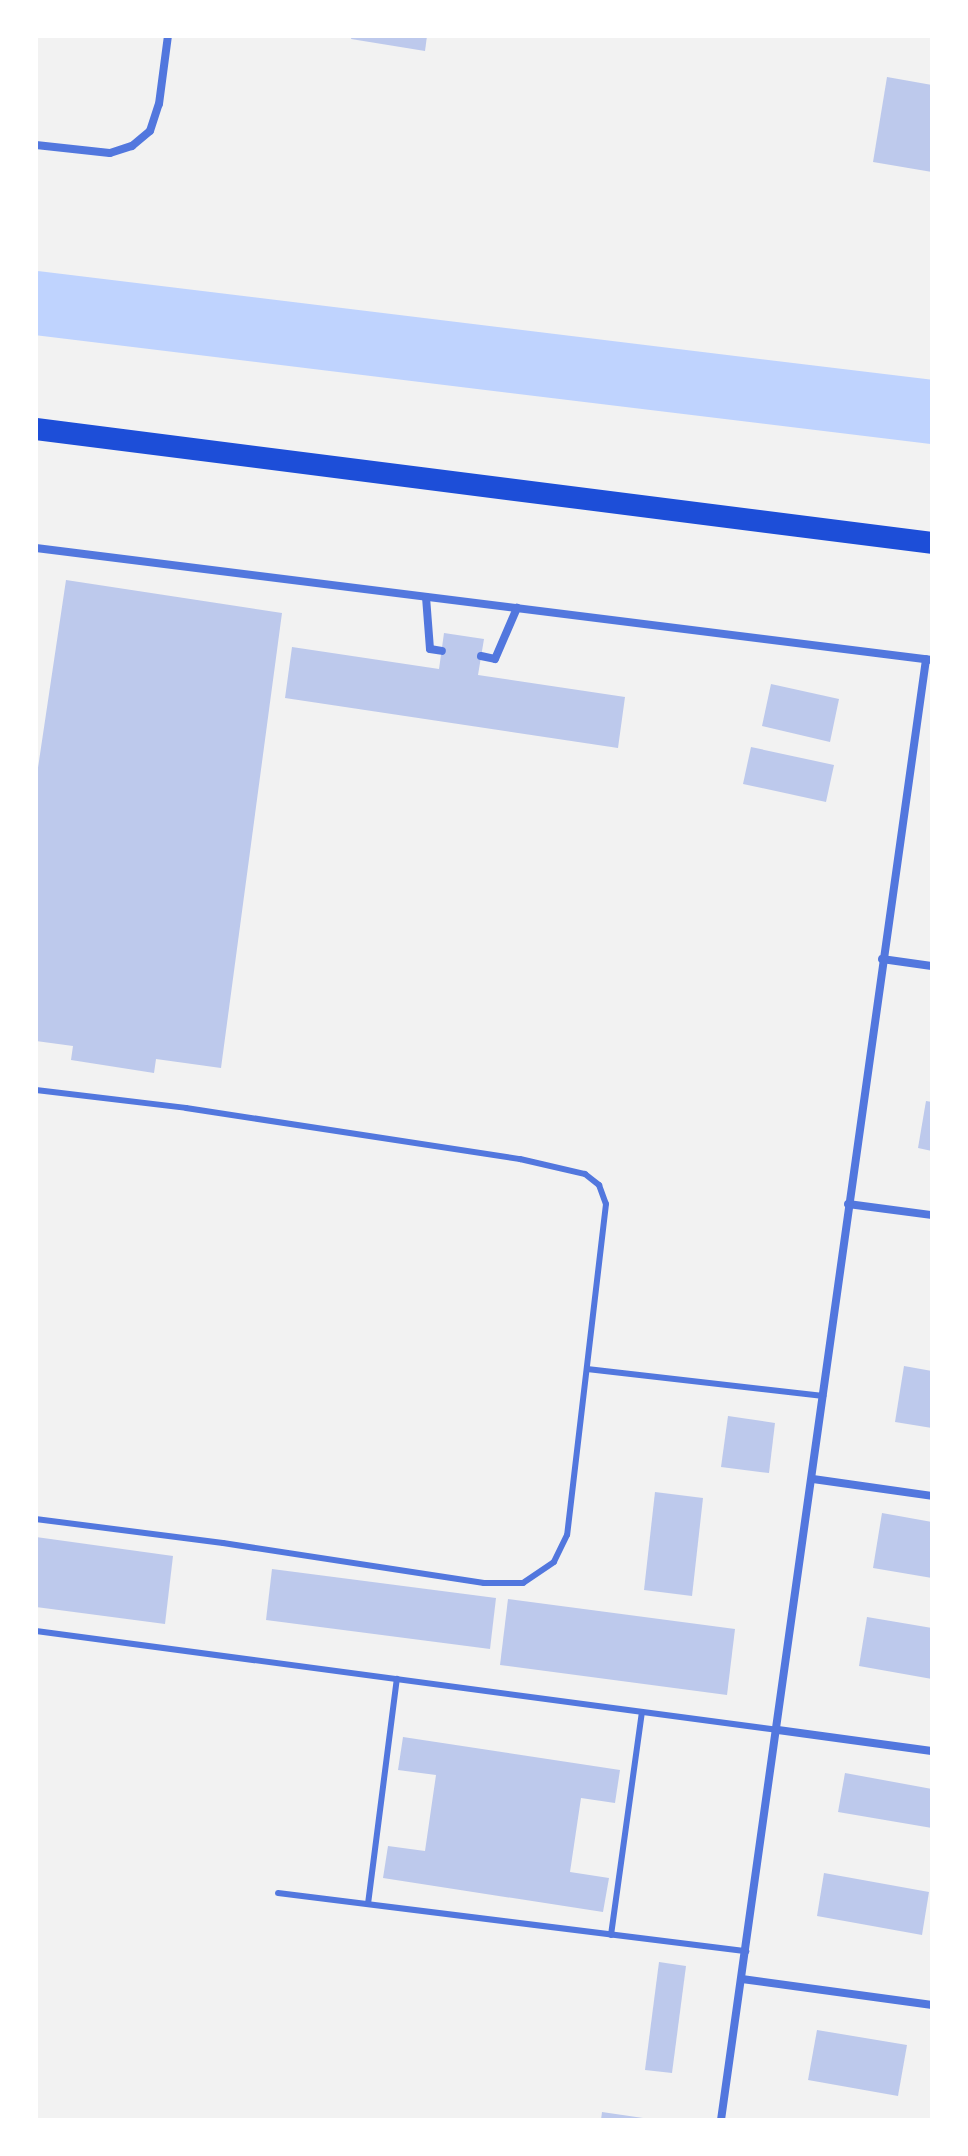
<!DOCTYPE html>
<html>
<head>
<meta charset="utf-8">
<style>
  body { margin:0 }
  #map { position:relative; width:968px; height:2156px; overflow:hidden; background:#f2f2f2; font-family:Merriweather,serif }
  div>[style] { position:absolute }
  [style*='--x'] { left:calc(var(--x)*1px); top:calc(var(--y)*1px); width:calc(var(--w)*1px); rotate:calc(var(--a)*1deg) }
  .river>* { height:64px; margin:-32px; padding:0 32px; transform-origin:32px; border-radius:32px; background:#bfd3fe }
  .building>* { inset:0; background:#bdc9ec }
  .service>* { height:6px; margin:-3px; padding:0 3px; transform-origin:3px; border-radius:3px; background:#5277de }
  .minor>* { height:8px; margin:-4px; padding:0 4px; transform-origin:4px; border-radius:4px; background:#5277de }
  .trunk>* { height:22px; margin:-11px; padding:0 11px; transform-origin:11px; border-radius:11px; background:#1d4ed8 }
  span { translate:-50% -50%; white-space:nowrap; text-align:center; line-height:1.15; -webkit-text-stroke:8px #fff; paint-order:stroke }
  .frame { position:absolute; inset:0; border:38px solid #fff; pointer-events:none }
</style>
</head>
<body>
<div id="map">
  <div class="river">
    <div style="--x:36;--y:303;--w:903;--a:6.94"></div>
  </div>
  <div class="building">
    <div style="clip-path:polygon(352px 36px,427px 36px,425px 51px,351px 39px)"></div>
    <div style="clip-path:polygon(887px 77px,932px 85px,932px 172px,873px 162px)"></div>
    <div style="clip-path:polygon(66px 580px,282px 613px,221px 1068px,156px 1059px,154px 1073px,71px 1060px,73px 1046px,36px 1041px,36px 781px)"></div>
    <div style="clip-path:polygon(444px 633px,484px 639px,478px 675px,625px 697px,618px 748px,285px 698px,292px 647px,439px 669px)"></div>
    <div style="clip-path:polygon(771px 684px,839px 699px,830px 742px,762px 726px)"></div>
    <div style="clip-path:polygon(751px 747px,834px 765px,826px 802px,743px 784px)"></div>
    <div style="clip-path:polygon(926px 1101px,932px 1102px,932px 1151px,918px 1148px)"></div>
    <div style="clip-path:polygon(904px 1366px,932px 1371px,932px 1428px,895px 1422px)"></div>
    <div style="clip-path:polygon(728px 1416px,775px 1423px,769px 1473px,721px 1467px)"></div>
    <div style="clip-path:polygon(655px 1492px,703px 1498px,692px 1596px,644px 1590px)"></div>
    <div style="clip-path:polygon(882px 1513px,932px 1522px,932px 1578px,873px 1568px)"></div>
    <div style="clip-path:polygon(36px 1537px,173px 1556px,165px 1624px,36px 1607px)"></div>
    <div style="clip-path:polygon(272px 1569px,496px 1598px,490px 1649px,266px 1620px)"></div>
    <div style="clip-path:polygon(508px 1599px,735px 1629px,727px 1695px,500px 1665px)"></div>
    <div style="clip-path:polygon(867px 1617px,932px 1628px,932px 1679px,859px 1666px)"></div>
    <div style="clip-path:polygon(403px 1737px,620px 1770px,615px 1803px,581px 1798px,570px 1872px,609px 1878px,603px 1912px,383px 1878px,388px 1846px,425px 1851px,436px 1775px,398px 1770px)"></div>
    <div style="clip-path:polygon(845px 1773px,932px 1789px,932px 1828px,838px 1812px)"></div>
    <div style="clip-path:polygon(824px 1873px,929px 1892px,922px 1935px,817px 1916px)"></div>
    <div style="clip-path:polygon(659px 1962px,686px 1966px,672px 2073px,645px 2070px)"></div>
    <div style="clip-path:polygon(817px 2030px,907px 2045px,898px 2096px,808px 2080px)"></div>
    <div style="clip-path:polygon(602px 2112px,643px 2118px,643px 2120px,601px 2120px)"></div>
  </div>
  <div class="service">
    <div style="--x:36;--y:1090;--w:151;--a:6.8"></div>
    <div style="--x:186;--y:1108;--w:338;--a:8.7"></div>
    <div style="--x:520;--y:1159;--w:67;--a:13"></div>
    <div style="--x:585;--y:1174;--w:18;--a:38"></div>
    <div style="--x:599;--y:1185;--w:20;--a:70"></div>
    <div style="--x:606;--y:1204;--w:333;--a:96.7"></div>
    <div style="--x:567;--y:1535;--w:30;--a:116"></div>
    <div style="--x:554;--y:1562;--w:37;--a:146"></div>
    <div style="--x:523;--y:1583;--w:39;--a:180"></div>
    <div style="--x:484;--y:1583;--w:264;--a:-171.3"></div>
    <div style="--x:223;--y:1543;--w:189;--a:-172.7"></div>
    <div style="--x:587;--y:1369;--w:238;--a:6.5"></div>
    <div style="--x:36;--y:1631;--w:749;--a:7.6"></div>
    <div style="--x:278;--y:1893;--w:472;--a:7.1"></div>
    <div style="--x:368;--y:1904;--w:227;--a:-82.7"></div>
    <div style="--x:611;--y:1935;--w:225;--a:-82.1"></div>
  </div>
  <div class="minor">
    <div style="--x:36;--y:145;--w:74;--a:6.2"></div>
    <div style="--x:110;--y:153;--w:23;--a:-18"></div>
    <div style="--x:132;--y:146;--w:23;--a:-40"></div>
    <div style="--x:150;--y:131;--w:28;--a:-72"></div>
    <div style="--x:159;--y:104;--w:69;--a:-82.5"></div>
    <div style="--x:36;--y:548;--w:903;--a:7.13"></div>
    <div style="--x:426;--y:597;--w:52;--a:85.6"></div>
    <div style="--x:430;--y:649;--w:12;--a:9"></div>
    <div style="--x:481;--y:656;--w:14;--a:12"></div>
    <div style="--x:495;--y:659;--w:56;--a:-66.7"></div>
    <div style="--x:882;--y:959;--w:50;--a:8"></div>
    <div style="--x:848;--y:1204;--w:85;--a:7.5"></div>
    <div style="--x:813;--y:1479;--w:120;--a:8.1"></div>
    <div style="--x:778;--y:1730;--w:155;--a:7.8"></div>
    <div style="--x:742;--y:1979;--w:192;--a:7.8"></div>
    <div style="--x:721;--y:2120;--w:1475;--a:-82.01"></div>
  </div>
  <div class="trunk">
    <div style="--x:36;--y:429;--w:903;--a:7.25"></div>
  </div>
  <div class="frame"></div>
</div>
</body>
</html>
